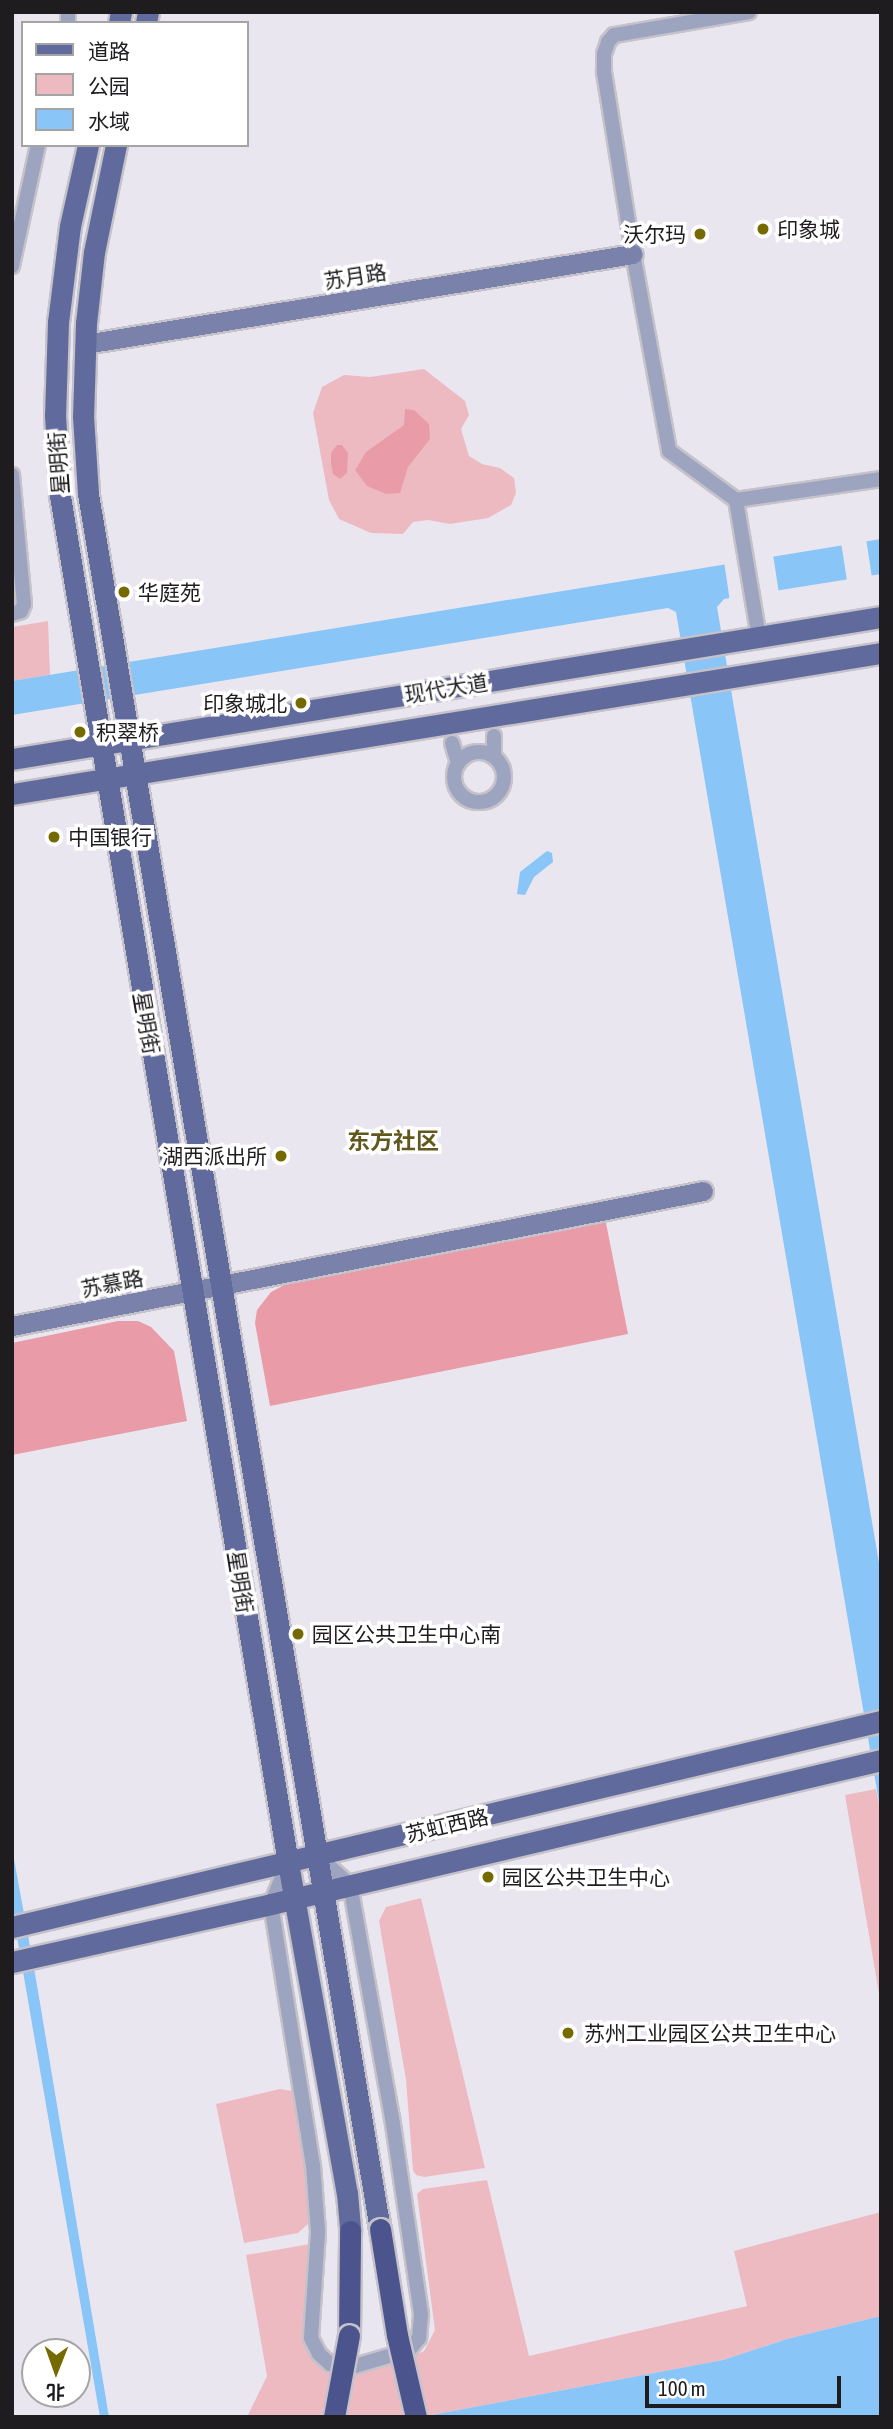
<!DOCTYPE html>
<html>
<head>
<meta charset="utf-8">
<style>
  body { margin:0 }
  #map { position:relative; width:893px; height:2429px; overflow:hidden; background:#eae6ef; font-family:"Asap Condensed","Noto Sans SC",sans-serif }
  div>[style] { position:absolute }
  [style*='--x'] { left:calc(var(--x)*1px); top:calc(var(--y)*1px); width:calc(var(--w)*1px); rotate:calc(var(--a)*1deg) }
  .green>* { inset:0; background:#eebac2 }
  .forest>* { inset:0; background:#e99ca8 }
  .water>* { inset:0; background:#89c5f7 }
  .pier>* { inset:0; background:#eae6ef }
  .roads { filter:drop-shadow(2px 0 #c5c2ca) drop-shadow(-2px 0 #c5c2ca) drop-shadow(0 2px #c5c2ca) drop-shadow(0 -2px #c5c2ca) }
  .street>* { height:14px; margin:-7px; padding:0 7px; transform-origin:7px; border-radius:7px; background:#9da4c0 }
  .street>.ring { margin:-7px; padding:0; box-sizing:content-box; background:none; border:14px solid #9da4c0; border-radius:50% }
  .secondary>* { height:19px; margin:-9.5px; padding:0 9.5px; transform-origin:9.5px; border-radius:9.5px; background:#7a82ac }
  .primary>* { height:21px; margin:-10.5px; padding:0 10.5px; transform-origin:10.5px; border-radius:10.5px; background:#616a9c }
  .highway>* { height:21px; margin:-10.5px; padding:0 10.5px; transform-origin:10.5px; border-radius:10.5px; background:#4c548e }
  .bridges { filter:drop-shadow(2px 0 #c5c2ca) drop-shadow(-2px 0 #c5c2ca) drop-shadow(0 2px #c5c2ca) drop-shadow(0 -2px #c5c2ca) }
  .highway-bridge>* { height:21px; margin:-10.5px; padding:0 10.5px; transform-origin:10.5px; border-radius:10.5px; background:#4c548e }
  .dots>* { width:19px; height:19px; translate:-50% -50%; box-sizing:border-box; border:4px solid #fff; border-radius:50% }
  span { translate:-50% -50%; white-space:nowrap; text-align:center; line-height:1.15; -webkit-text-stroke:7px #fff; paint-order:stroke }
  .poi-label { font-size:21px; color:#1e1c1f }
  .left { translate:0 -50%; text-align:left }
  .right { translate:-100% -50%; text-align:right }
  .street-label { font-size:21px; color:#1e1c1f }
  .neighbourhood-label { font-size:23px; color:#61591c; font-weight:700 }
  .frame { position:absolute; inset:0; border:14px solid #1e1c1f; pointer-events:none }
  .legend { position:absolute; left:21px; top:21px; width:228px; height:126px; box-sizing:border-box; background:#fff; border:2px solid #a5a4a5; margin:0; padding:9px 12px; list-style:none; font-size:21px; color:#1e1c1f }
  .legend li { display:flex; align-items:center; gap:14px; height:35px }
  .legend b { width:35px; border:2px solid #a5a4a5 }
  .north { position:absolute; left:21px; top:2338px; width:70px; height:70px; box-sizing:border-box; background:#fff; border:2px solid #a5a4a5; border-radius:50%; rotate:181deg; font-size:19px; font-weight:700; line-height:28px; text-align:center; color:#1e1c1f }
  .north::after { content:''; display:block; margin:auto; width:24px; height:32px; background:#756900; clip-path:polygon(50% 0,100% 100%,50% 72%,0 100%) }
  .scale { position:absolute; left:645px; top:2376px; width:196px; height:32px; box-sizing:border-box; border:4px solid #1e1c1f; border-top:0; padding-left:9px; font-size:21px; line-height:24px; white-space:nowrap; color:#1e1c1f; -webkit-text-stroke:5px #fff; paint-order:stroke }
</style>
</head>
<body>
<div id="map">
  <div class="green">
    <div style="clip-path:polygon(424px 369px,465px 401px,469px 415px,461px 429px,469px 456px,482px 464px,500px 468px,514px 478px,516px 493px,511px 505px,488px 518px,450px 524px,428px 520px,413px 522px,403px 534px,371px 533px,339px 519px,329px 500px,313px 413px,322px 387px,344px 375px,370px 377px)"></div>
    <div style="clip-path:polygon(48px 621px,50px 675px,12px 681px,12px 627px)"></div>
    <div style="clip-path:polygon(876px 1789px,881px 1814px,881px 2005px,845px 1795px)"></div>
    <div style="clip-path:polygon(421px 1898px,485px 2168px,424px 2177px,416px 2175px,413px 2170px,406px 2080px,379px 1921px,386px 1907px)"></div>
    <div style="clip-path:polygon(280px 2089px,292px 2091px,296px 2098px,307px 2177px,309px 2223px,298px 2233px,244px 2243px,216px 2104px)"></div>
    <div style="clip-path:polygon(487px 2180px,529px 2356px,747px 2306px,734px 2251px,881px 2212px,881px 2316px,787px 2339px,723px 2360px,421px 2417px,247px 2417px,267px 2376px,246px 2255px,310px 2244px,310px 2347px,354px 2371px,408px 2359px,424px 2351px,435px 2330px,417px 2194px,423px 2189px)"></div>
  </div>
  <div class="forest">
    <div style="clip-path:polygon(405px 409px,414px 410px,429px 424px,430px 439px,408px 467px,400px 493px,386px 494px,367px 486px,355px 470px,366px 452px,404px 425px)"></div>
    <div style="clip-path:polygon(337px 445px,342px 445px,348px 453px,347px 473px,340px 479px,333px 474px,331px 464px,331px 453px)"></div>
    <div style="clip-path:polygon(605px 1218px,628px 1334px,270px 1406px,255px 1323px,257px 1310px,271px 1292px,286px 1284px)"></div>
    <div style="clip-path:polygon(118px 1321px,138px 1321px,151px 1327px,174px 1351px,187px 1421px,12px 1455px,12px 1343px)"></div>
  </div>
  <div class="water">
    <div style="clip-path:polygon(881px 539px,881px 574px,724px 599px,717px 607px,881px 1575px,881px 1814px,676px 612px,668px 608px,12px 715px,12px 681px)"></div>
    <div style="clip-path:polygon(547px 851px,552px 853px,553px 862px,534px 877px,525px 895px,517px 894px,520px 872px)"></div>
    <div style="clip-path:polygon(12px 1848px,37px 1985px,109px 2417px,100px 2417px,12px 1908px)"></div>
    <div style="clip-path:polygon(881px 2316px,881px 2417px,421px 2417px,723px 2360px,787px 2339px)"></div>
  </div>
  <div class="pier">
    <div style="clip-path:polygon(866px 538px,872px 578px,847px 581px,841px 542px)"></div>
    <div style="clip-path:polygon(773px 554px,779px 594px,730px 602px,724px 561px)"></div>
  </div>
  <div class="roads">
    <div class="street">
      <div style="--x:749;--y:12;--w:137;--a:170.3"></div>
      <div style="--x:614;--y:35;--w:9;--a:131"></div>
      <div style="--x:608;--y:42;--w:13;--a:108"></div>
      <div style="--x:604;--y:54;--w:18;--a:90"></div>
      <div style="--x:604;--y:72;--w:184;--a:80.9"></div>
      <div style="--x:633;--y:254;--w:200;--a:79.6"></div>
      <div style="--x:669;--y:451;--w:83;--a:36.2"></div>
      <div style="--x:736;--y:500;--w:147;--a:-8.2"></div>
      <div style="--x:68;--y:23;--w:11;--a:-90"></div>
      <div style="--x:12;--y:266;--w:124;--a:-77.9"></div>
      <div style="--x:12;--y:475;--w:130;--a:84.7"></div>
      <div style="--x:24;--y:604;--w:8;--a:113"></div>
      <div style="--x:21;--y:611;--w:9;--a:162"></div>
      <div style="--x:736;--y:500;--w:139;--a:80.5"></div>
      <div style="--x:452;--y:743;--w:21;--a:73"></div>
      <div class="ring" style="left:454px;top:752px;width:36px;height:36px"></div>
      <div style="--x:494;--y:756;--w:20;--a:-90"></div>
      <div style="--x:287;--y:1865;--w:42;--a:112.3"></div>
      <div style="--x:271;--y:1904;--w:264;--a:80.9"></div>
      <div style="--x:313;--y:2165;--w:67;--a:85.7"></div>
      <div style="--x:318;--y:2232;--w:106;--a:93.8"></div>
      <div style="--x:311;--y:2338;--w:18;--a:63"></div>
      <div style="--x:319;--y:2354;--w:15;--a:42"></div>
      <div style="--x:330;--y:2364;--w:25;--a:5"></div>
      <div style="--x:355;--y:2366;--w:56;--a:-16.5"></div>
      <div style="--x:409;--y:2350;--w:16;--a:-50"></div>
      <div style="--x:419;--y:2338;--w:24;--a:-85"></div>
      <div style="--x:421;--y:2314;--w:198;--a:-98.4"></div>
      <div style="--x:392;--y:2118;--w:237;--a:-100.2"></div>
      <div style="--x:350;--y:1885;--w:43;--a:-137.8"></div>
    </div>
    <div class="secondary">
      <div style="--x:85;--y:344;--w:555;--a:-9.33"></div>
      <div style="--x:12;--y:1326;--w:704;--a:-11.05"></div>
    </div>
    <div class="primary">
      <div style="--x:119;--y:23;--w:11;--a:-80"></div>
      <div style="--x:146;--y:23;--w:11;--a:-80"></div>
      <div style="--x:88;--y:145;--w:83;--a:102.5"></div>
      <div style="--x:70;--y:226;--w:97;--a:97.1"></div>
      <div style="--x:58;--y:322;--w:93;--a:91.8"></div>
      <div style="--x:55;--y:415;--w:81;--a:86.5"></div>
      <div style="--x:60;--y:496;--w:1386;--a:80.53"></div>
      <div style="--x:288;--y:1863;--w:335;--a:79.9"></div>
      <div style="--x:347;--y:2193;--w:38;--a:85"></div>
      <div style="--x:116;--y:145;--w:109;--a:101.6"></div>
      <div style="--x:94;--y:252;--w:71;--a:96.4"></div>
      <div style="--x:86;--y:323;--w:93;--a:91.8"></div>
      <div style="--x:83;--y:416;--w:78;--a:86.3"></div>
      <div style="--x:88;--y:494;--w:1759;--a:80.45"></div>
      <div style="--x:12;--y:759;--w:881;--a:-9.28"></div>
      <div style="--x:12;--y:794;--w:880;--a:-9.22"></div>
      <div style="--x:12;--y:1927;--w:893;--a:-13.34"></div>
      <div style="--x:12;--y:1962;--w:265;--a:-12.6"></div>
      <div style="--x:271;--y:1904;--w:627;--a:-13.28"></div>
    </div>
    <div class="highway">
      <div style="--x:349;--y:2335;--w:104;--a:-89.4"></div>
    </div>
  </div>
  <div class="bridges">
    <div class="highway-bridge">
      <div style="--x:380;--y:2229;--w:107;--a:80.9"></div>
      <div style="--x:397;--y:2335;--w:84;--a:77"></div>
      <div style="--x:334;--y:2417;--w:83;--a:-79.6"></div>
    </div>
  </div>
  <div class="dots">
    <div style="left:763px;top:229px;background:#756900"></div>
    <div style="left:700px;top:234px;background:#756900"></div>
    <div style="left:124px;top:592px;background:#756900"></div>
    <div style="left:301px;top:703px;background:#756900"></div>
    <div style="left:80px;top:732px;background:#756900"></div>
    <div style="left:54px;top:837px;background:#756900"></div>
    <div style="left:281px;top:1156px;background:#756900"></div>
    <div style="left:298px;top:1634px;background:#756900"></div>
    <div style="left:488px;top:1877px;background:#756900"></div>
    <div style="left:568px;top:2033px;background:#756900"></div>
  </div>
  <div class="poi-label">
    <span class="left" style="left:777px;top:229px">印象城</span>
    <span class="right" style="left:686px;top:234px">沃尔玛</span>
    <span class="left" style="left:138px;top:592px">华庭苑</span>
    <span class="right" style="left:287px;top:703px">印象城北</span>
    <span class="left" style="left:96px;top:732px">积翠桥</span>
    <span class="left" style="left:68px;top:837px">中国银行</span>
    <span class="right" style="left:267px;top:1156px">湖西派出所</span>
    <span class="left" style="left:312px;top:1634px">园区公共卫生中心南</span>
    <span class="left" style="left:502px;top:1877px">园区公共卫生中心</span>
    <span class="left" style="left:584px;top:2033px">苏州工业园区公共卫生中心</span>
  </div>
  <div class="street-label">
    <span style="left:355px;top:276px;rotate:-9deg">苏月路</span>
    <span style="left:58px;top:463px;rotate:-94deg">星明街</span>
    <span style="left:446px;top:688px;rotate:-9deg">现代大道</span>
    <span style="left:147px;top:1023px;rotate:80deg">星明街</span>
    <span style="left:112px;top:1283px;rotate:-11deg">苏慕路</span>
    <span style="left:241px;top:1582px;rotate:81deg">星明街</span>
    <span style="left:447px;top:1825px;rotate:-13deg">苏虹西路</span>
  </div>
  <div class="neighbourhood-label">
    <span style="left:393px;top:1141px">东方社区</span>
  </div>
  <div class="frame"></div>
  <ul class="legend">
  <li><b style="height:9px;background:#616a9c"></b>道路</li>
  <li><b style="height:19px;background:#eebac2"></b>公园</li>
  <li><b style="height:19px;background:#89c5f7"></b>水域</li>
  </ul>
  <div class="north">北</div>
  <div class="scale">100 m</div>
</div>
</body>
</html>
